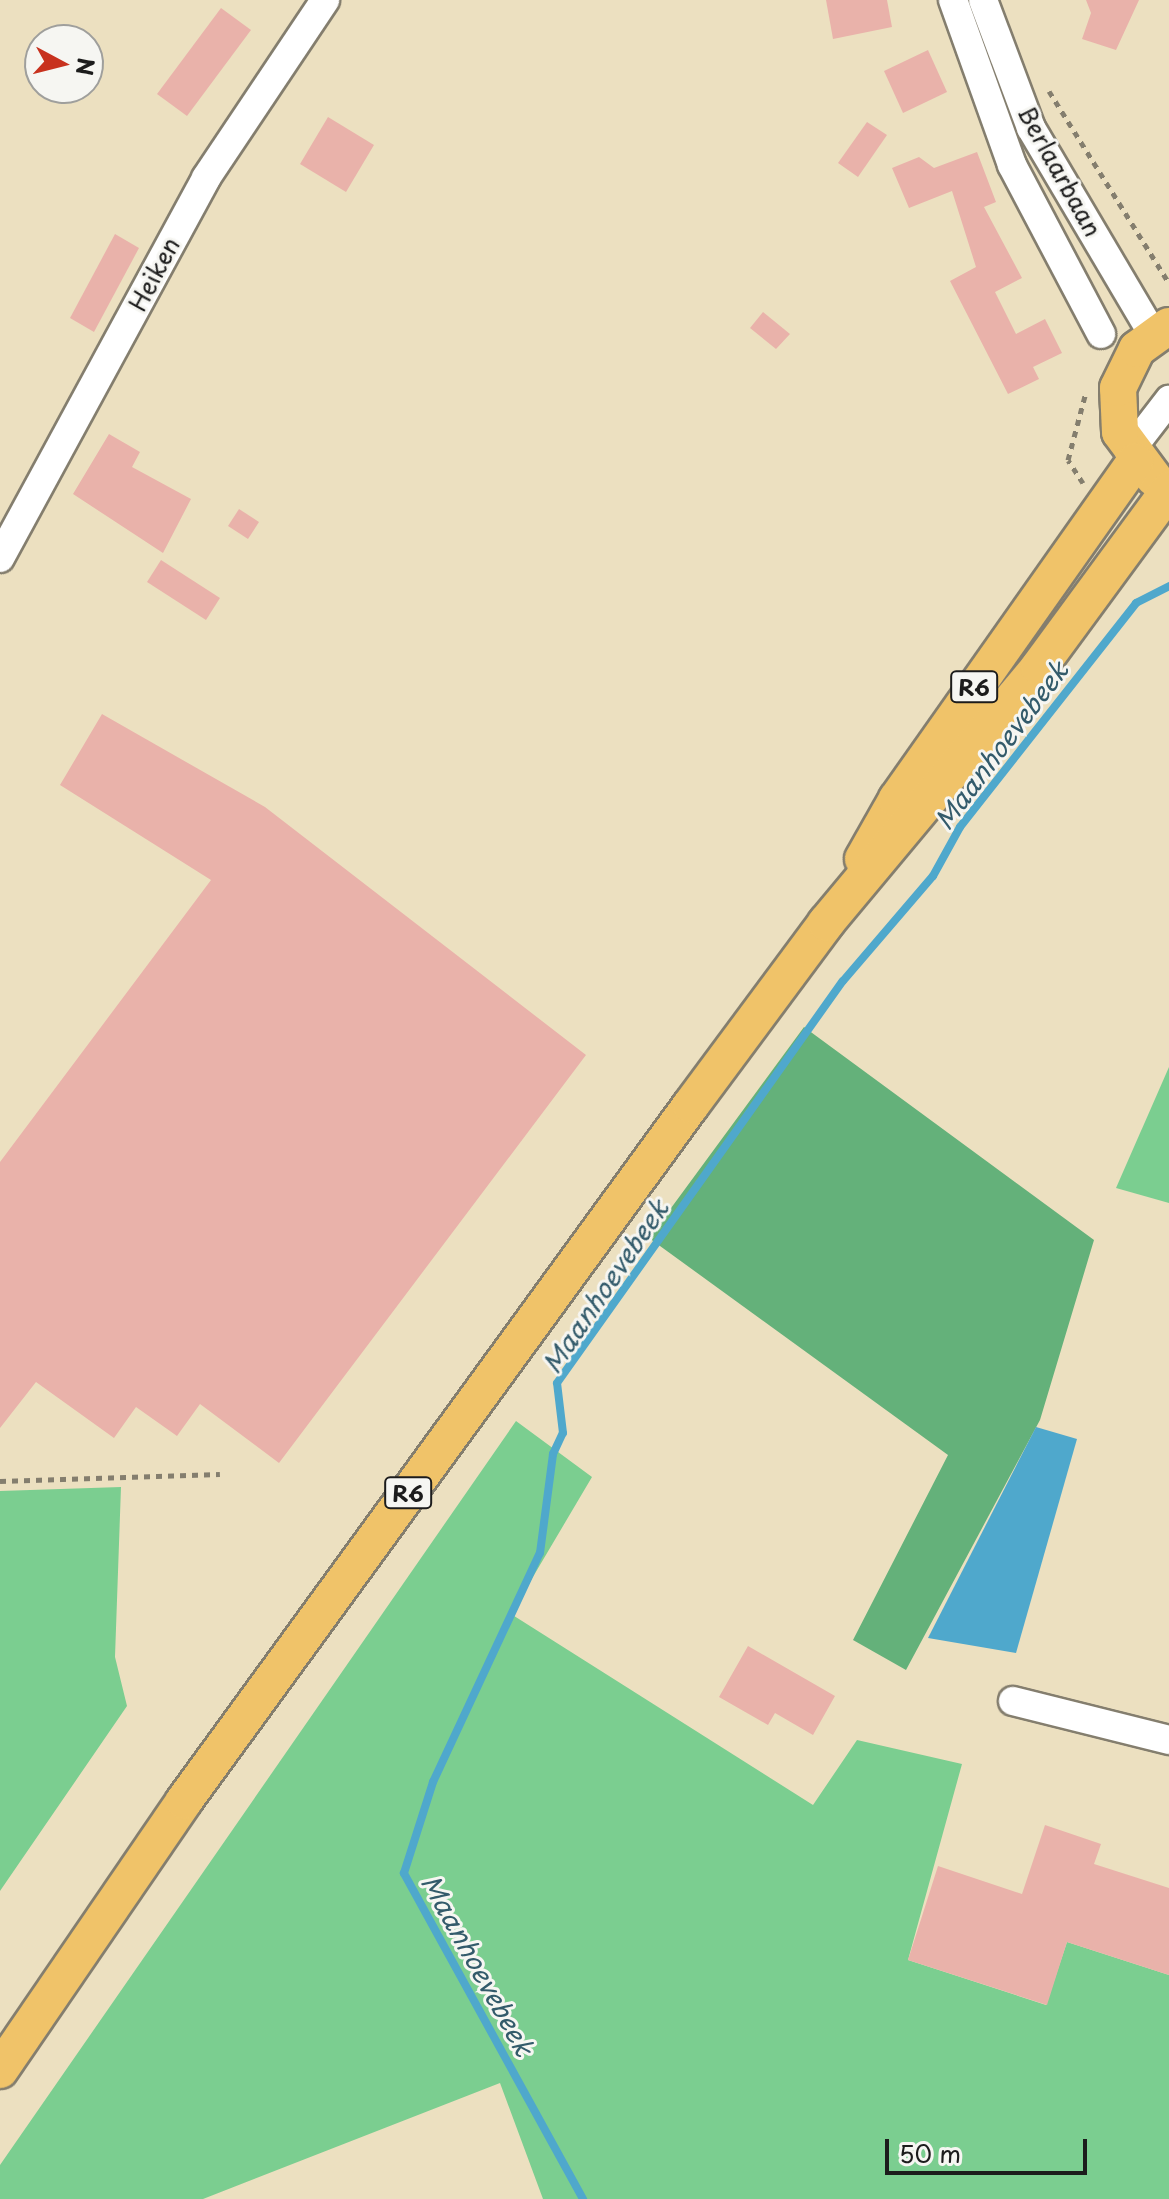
<!DOCTYPE html>
<html>
<head>
<meta charset="utf-8">
<style>
  body { margin:0 }
  #map { position:relative; width:1169px; height:2199px; overflow:hidden; background:#ece0c0; font-family:"Playpen Sans",sans-serif }
  div>[style] { position:absolute }
  [style*='--x'] { left:calc(var(--x)*1px); top:calc(var(--y)*1px); width:calc(var(--w)*1px); rotate:calc(var(--a)*1deg) }
  .green>* { inset:0; background:#7bce90 }
  .forest>* { inset:0; background:#64b17a }
  .water>* { inset:0; background:#4fa8cc }
  .stream>* { height:8px; margin:-4px; padding:0 4px; transform-origin:4px; border-radius:4px; background:#4fa8cc }
  .building>* { inset:0; background:#e9b2aa }
  .path>* { height:5px; margin-top:-2.5px; transform-origin:0; background:repeating-linear-gradient(90deg,#847e6e 0 6px,transparent 0 12px) }
  .roads { filter:drop-shadow(2px 0 #847e6e) drop-shadow(-2px 0 #847e6e) drop-shadow(0 2px #847e6e) drop-shadow(0 -2px #847e6e) }
  .minor>* { height:28px; margin:-14px; padding:0 14px; transform-origin:14px; border-radius:14px; background:#fff }
  .major>* { height:36px; margin:-18px; padding:0 18px; transform-origin:18px; border-radius:18px; background:#f0c369 }
  span { translate:-50% -50%; white-space:nowrap; text-align:center; line-height:1.15; -webkit-text-stroke:6px #f6f6f2; paint-order:stroke }
  .shield-label span { padding:2px 6px; background:#f6f6f2; border:2px solid; border-radius:6px; -webkit-text-stroke-width:0 }
  .shield-label { font-size:22px; color:#1c1c1c; font-weight:700 }
  .street-label { font-size:24px; color:#1c1c1c }
  .water-label { font-size:26px; color:#335b6b; font-style:italic }
  .north { position:absolute; left:24px; top:24px; width:80px; height:80px; box-sizing:border-box; background:#f6f6f2; border:2px solid #9f9f9c; border-radius:50%; rotate:97deg; font-size:22px; font-weight:700; line-height:32px; text-align:center; color:#1c1c1c }
  .north::after { content:''; display:block; margin:auto; width:28px; height:36px; background:#c8321e; clip-path:polygon(50% 0,100% 100%,50% 72%,0 100%) }
  .scale { position:absolute; left:885px; top:2139px; width:202px; height:36px; box-sizing:border-box; border:4px solid #1c1c1c; border-top:0; padding-left:10px; font-size:24px; line-height:28px; white-space:nowrap; color:#1c1c1c; -webkit-text-stroke:6px #f6f6f2; paint-order:stroke }
</style>
</head>
<body>
<div id="map">
  <div class="green">
    <div style="clip-path:polygon(1169px 1067px,1169px 1203px,1116px 1188px)"></div>
    <div style="clip-path:polygon(516px 1421px,592px 1477px,511px 1614px,813px 1805px,857px 1740px,962px 1764px,908px 1960px,1046px 2005px,1067px 1942px,1169px 1975px,1169px 2199px,543px 2199px,500px 2083px,203px 2199px,0 2199px,0 2165px)"></div>
    <div style="clip-path:polygon(121px 1487px,115px 1657px,127px 1706px,0 1891px,0 1491px)"></div>
  </div>
  <div class="forest">
    <div style="clip-path:polygon(804px 1027px,1094px 1240px,1040px 1420px,906px 1670px,853px 1640px,948px 1455px,649px 1238px)"></div>
  </div>
  <div class="water">
    <div style="clip-path:polygon(1036px 1427px,1077px 1439px,1016px 1653px,928px 1638px)"></div>
  </div>
  <div class="stream">
    <div style="--x:583;--y:2199;--w:372;--a:-118.8"></div>
    <div style="--x:404;--y:1873;--w:96;--a:-72.3"></div>
    <div style="--x:433;--y:1782;--w:253;--a:-65"></div>
    <div style="--x:540;--y:1553;--w:100;--a:-82.5"></div>
    <div style="--x:553;--y:1454;--w:23;--a:-65"></div>
    <div style="--x:563;--y:1433;--w:50;--a:-96.8"></div>
    <div style="--x:557;--y:1383;--w:493;--a:-54.6"></div>
    <div style="--x:843;--y:981;--w:138;--a:-49.4"></div>
    <div style="--x:933;--y:876;--w:56;--a:-61.1"></div>
    <div style="--x:960;--y:827;--w:285;--a:-51.8"></div>
    <div style="--x:1136;--y:603;--w:37;--a:-27"></div>
  </div>
  <div class="building">
    <div style="clip-path:polygon(826px 0,887px 0,892px 27px,833px 39px)"></div>
    <div style="clip-path:polygon(1086px 0,1139px 0,1116px 50px,1082px 39px,1091px 13px)"></div>
    <div style="clip-path:polygon(221px 8px,251px 30px,187px 116px,157px 94px)"></div>
    <div style="clip-path:polygon(928px 50px,947px 92px,903px 113px,884px 71px)"></div>
    <div style="clip-path:polygon(328px 117px,374px 145px,346px 192px,300px 164px)"></div>
    <div style="clip-path:polygon(867px 122px,887px 135px,858px 177px,838px 163px)"></div>
    <div style="clip-path:polygon(977px 152px,996px 202px,984px 207px,1022px 278px,995px 292px,1016px 334px,1045px 319px,1062px 353px,1033px 367px,1039px 379px,1008px 394px,950px 281px,976px 267px,952px 191px,909px 208px,892px 168px,919px 157px,934px 168px)"></div>
    <div style="clip-path:polygon(115px 234px,139px 248px,94px 332px,70px 318px)"></div>
    <div style="clip-path:polygon(763px 312px,790px 334px,776px 349px,750px 328px)"></div>
    <div style="clip-path:polygon(109px 434px,140px 452px,132px 467px,191px 499px,163px 553px,73px 494px)"></div>
    <div style="clip-path:polygon(239px 509px,259px 522px,248px 539px,228px 526px)"></div>
    <div style="clip-path:polygon(161px 560px,220px 598px,206px 620px,147px 582px)"></div>
    <div style="clip-path:polygon(102px 714px,265px 807px,586px 1055px,279px 1463px,200px 1404px,177px 1436px,136px 1407px,114px 1438px,36px 1382px,0 1428px,0 1162px,211px 880px,60px 785px)"></div>
    <div style="clip-path:polygon(748px 1646px,835px 1696px,813px 1735px,775px 1713px,768px 1725px,719px 1697px)"></div>
    <div style="clip-path:polygon(1045px 1825px,1101px 1844px,1094px 1864px,1169px 1888px,1169px 1975px,1067px 1942px,1047px 2005px,908px 1960px,938px 1866px,1022px 1894px)"></div>
  </div>
  <div class="path">
    <div style="--x:1049;--y:91;--w:226;--a:58"></div>
    <div style="--x:1083;--y:483;--w:27;--a:-123"></div>
    <div style="--x:1068;--y:460;--w:70;--a:-75.2"></div>
    <div style="--x:0;--y:1481;--w:220;--a:-1.8"></div>
  </div>
  <div class="roads">
    <div class="minor">
      <div style="--x:953;--y:0;--w:175;--a:70.3"></div>
      <div style="--x:1012;--y:165;--w:191;--a:62.2"></div>
      <div style="--x:983;--y:0;--w:137;--a:69.4"></div>
      <div style="--x:1031;--y:128;--w:239;--a:59.4"></div>
      <div style="--x:1129;--y:452;--w:66;--a:-52.4"></div>
      <div style="--x:0;--y:558;--w:432;--a:-61.5"></div>
      <div style="--x:206;--y:178;--w:214;--a:-56.2"></div>
      <div style="--x:1013;--y:1701;--w:161;--a:14"></div>
    </div>
    <div class="major">
      <div style="--x:1154;--y:478;--w:57;--a:-126.5"></div>
      <div style="--x:1120;--y:432;--w:44;--a:-92.6"></div>
      <div style="--x:1118;--y:388;--w:43;--a:-64"></div>
      <div style="--x:1137;--y:349;--w:39;--a:-36"></div>
      <div style="--x:863;--y:859;--w:69;--a:-60.5"></div>
      <div style="--x:897;--y:799;--w:413;--a:-54.8"></div>
      <div style="--x:0;--y:2070;--w:326;--a:-55.6"></div>
      <div style="--x:184;--y:1801;--w:861;--a:-53.93"></div>
      <div style="--x:691;--y:1105;--w:227;--a:-53.4"></div>
      <div style="--x:826;--y:923;--w:333;--a:-50.2"></div>
      <div style="--x:1039;--y:667;--w:220;--a:-53.7"></div>
    </div>
  </div>
  <div class="shield-label">
    <span style="left:974px;top:687px">R6</span>
    <span style="left:408px;top:1493px">R6</span>
  </div>
  <div class="street-label">
    <span style="left:1060px;top:171px;rotate:61deg">Berlaarbaan</span>
    <span style="left:154px;top:274px;rotate:-62deg">Heiken</span>
  </div>
  <div class="water-label">
    <span style="left:1001px;top:745px;rotate:-53deg">Maanhoevebeek</span>
    <span style="left:605px;top:1286px;rotate:-56deg">Maanhoevebeek</span>
    <span style="left:478px;top:1965px;rotate:61deg">Maanhoevebeek</span>
  </div>
  <div class="north">N</div>
  <div class="scale">50 m</div>
</div>
</body>
</html>
